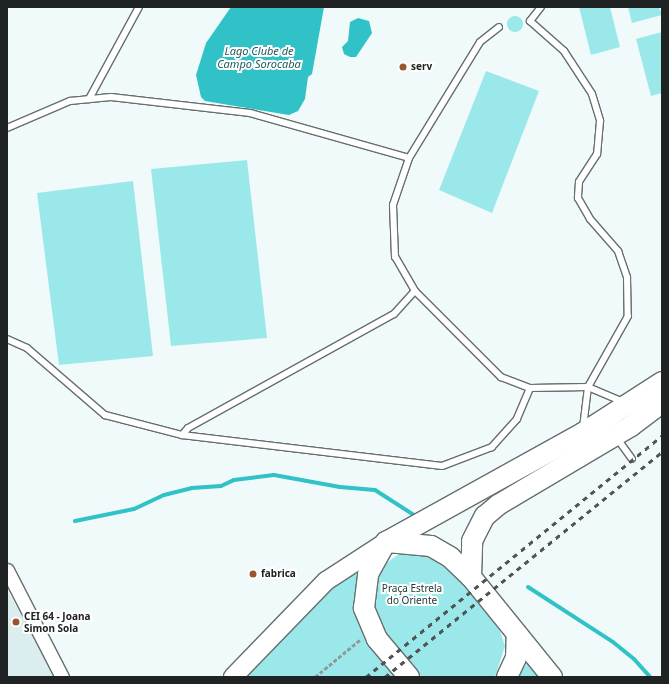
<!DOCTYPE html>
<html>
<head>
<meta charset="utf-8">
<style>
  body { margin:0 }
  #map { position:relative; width:669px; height:684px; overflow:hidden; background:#f1fafa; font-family:"Noto Sans",sans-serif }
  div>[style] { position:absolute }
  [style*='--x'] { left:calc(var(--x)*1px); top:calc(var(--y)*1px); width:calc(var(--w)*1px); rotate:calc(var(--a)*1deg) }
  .built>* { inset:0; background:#dbedee }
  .green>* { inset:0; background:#9be8eb }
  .round { border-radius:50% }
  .water>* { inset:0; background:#30c2c6 }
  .stream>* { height:4px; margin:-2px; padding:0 2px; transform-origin:2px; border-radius:2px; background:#30c2c6 }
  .path>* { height:2.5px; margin-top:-1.25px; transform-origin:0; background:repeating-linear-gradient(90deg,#929898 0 4px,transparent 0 6px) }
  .roads { filter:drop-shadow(1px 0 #666e6e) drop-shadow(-1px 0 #666e6e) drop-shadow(0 1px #666e6e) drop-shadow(0 -1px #666e6e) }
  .lane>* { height:6px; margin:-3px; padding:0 3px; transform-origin:3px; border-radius:3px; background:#fff }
  .street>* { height:13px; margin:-6.5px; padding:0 6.5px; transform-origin:6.5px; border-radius:6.5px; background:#fff }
  .secondary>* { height:18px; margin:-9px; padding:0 9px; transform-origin:9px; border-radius:9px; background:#fff }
  .primary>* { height:20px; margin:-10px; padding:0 10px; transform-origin:10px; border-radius:10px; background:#fff }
  .rail>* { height:3px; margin-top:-1.5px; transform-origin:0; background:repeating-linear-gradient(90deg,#505454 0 5px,transparent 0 10px) }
  .dots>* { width:11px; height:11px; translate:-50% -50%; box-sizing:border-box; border:2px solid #fff; border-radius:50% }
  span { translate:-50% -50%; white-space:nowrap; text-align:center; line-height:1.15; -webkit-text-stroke:4px #fff; paint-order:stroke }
  .poi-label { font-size:10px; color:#202323; font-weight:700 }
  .left { translate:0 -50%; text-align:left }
  .park-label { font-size:10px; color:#213839 }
  .water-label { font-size:11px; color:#215a5c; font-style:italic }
  .frame { position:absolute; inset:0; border:8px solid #202323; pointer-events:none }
</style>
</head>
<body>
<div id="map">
  <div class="built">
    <div style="clip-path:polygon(7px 590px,37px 643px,55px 677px,7px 677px)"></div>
  </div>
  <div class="green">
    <div style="clip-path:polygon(579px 7px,610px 7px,620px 47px,591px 55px)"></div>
    <div style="clip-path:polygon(628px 7px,659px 7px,662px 15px,632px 23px)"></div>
    <div class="round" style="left:507px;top:16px;width:16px;height:16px"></div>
    <div style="clip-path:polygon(662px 32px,662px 93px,651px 96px,636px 39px)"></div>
    <div style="clip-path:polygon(486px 71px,539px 91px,492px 213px,439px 190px)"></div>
    <div style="clip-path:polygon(247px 160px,267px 338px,171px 346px,151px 169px)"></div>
    <div style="clip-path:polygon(133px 181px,153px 356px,59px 365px,37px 193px)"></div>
    <div style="clip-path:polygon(418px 553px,433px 556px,459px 573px,500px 631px,505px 646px,495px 677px,422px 677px,387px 641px,370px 600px,381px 567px,399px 554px)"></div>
    <div style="clip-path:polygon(363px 563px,356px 585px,358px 619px,363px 633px,397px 677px,242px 677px,340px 579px)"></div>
    <div style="clip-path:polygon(528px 661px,541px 677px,518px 677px)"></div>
  </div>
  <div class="water">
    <div style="clip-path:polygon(231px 7px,324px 7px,312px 74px,308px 77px,305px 99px,298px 111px,289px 115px,205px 101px,201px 97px,196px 75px,206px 43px)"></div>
    <div style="clip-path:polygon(358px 18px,369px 21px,372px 33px,356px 57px,350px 57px,344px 54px,342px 47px,348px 41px,350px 22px)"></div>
  </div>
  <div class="stream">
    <div style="--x:75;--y:521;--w:60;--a:-11.5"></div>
    <div style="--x:134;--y:509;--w:33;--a:-25"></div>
    <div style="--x:164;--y:495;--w:29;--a:-14"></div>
    <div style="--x:192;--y:488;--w:29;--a:-4"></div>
    <div style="--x:221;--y:486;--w:14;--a:-25"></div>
    <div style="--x:234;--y:480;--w:40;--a:-7.1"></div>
    <div style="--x:274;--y:475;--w:67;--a:10.3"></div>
    <div style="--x:340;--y:487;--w:35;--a:5"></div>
    <div style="--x:375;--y:490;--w:46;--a:32.7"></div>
    <div style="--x:528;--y:587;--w:101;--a:32.9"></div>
    <div style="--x:613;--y:642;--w:27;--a:39"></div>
    <div style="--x:634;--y:659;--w:24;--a:48"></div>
  </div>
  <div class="path">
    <div style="--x:315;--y:677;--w:60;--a:-39.6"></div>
  </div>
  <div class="roads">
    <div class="lane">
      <div style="--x:541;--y:7;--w:18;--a:128"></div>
      <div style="--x:530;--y:21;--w:45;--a:41.4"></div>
      <div style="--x:564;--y:51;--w:51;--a:56.9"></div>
      <div style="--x:592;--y:94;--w:28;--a:73"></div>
      <div style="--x:600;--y:121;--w:33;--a:95"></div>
      <div style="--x:597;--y:154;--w:33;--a:123"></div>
      <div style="--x:579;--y:182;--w:16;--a:94"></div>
      <div style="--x:578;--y:198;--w:24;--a:60"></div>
      <div style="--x:590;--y:219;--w:43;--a:48.8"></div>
      <div style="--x:618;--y:251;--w:28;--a:71"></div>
      <div style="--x:627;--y:277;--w:39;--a:89"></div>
      <div style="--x:628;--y:316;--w:81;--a:119.4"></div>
      <div style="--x:588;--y:387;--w:41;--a:97"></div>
      <div style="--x:89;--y:99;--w:105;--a:-61.5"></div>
      <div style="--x:7;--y:128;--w:69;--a:-23.2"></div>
      <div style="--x:70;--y:101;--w:41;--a:-5.6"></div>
      <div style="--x:111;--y:97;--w:140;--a:6.6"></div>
      <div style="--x:250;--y:113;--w:165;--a:15.8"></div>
      <div style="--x:415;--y:291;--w:39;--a:-120"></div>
      <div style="--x:395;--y:257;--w:52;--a:-92.2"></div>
      <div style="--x:393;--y:205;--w:50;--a:-71.2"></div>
      <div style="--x:409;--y:158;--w:136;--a:-58.5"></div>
      <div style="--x:480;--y:42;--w:24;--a:-38"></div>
      <div style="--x:7;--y:339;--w:22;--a:24"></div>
      <div style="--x:27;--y:348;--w:103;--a:40.7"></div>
      <div style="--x:105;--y:415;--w:80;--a:14.6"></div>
      <div style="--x:530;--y:388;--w:34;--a:113"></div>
      <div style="--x:517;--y:419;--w:38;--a:132"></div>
      <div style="--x:492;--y:447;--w:53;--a:159.2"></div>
      <div style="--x:442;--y:466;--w:262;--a:-173.2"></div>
      <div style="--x:182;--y:435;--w:9;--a:-49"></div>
      <div style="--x:188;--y:428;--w:235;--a:-29"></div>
      <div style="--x:394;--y:314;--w:31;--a:-48"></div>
      <div style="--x:415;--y:291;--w:122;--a:45"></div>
      <div style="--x:501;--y:377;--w:31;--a:21"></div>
      <div style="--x:530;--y:388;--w:58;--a:-1"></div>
      <div style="--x:588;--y:387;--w:39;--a:23"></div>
      <div style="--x:616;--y:437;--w:27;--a:54"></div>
    </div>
    <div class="street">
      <div style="--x:7;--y:570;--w:120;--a:62.8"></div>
    </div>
    <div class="secondary">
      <div style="--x:233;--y:677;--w:134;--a:-45.9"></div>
      <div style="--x:326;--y:581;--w:72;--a:-33"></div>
    </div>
    <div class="primary">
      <div style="--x:387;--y:542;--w:44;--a:5.2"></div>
      <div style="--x:431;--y:546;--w:22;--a:30"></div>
      <div style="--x:450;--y:557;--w:29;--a:44"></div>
      <div style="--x:471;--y:577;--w:129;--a:51"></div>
      <div style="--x:471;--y:577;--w:36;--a:-88"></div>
      <div style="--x:472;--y:541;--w:28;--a:-63"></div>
      <div style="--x:485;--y:516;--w:17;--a:-40"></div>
      <div style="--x:498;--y:505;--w:155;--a:-30.7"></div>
      <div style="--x:631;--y:426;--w:39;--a:-37"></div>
      <div style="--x:409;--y:677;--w:50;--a:-130.1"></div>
      <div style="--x:377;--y:639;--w:34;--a:-113"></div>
      <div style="--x:364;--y:608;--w:34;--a:-83"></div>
      <div style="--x:368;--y:574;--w:37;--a:-61"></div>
      <div style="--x:386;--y:542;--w:225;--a:-29"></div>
      <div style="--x:583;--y:433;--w:94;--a:-32.8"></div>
      <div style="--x:507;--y:677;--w:21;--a:-65"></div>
      <div style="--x:516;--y:658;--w:24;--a:-88"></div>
    </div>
  </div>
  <div class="rail">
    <div style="--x:366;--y:677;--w:382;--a:-39.2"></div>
    <div style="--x:385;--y:677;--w:357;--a:-39.1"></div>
  </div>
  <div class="dots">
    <div style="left:403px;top:67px;background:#9b552d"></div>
    <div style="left:253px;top:574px;background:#9b552d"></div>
    <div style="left:16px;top:622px;background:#9b552d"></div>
  </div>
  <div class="poi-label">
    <span class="left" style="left:411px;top:67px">serv</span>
    <span class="left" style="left:261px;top:574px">fabrica</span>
    <span class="left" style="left:24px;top:622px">CEI 64 - Joana<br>Simon Sola</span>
  </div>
  <div class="park-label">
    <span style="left:412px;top:594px">Praça Estrela<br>do Oriente</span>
  </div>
  <div class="water-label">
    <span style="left:259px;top:58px">Lago Clube de<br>Campo Sorocaba</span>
  </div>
  <div class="frame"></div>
</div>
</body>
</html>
